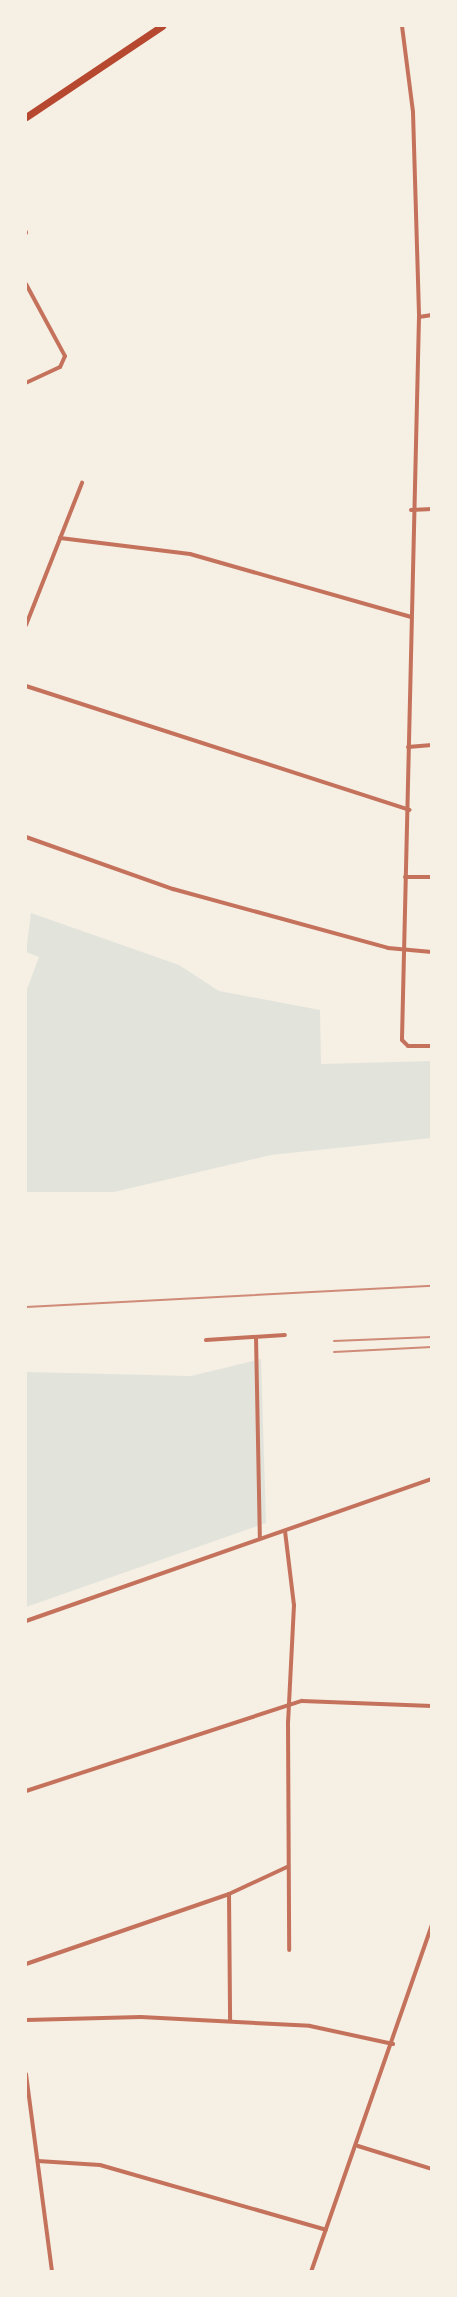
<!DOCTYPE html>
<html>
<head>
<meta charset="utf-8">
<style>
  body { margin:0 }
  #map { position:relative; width:457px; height:2297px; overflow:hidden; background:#f6efe4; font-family:"Exo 2",sans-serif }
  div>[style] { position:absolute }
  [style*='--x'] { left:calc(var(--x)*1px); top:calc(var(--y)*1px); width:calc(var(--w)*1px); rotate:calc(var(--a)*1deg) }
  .green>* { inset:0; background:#e2e4dc }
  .minor>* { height:4px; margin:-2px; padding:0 2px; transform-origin:2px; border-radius:2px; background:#c5725c }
  .primary>* { height:7px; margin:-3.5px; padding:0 3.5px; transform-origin:3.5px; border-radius:3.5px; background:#b5482f }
  .rail>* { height:2px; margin:-1px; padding:0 1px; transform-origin:1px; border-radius:1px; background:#cf8b77 }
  span { translate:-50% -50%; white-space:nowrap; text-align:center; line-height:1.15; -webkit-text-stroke:5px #f6efe4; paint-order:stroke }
  .frame { position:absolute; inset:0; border:27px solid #f6efe4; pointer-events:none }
</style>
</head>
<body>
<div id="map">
  <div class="green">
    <div style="clip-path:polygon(31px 913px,179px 965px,219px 991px,320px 1010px,321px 1064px,431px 1061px,431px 1138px,271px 1155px,114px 1192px,26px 1192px,26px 992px,39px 957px,26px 952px)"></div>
    <div style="clip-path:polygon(261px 1359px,266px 1523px,26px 1607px,26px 1372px,191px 1376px)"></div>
  </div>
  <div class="minor">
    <div style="--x:402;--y:26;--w:87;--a:82.7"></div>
    <div style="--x:413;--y:112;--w:205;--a:88.3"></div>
    <div style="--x:419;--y:317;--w:723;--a:91.35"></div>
    <div style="--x:402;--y:1040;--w:8;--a:45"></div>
    <div style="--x:408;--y:1046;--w:24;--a:0"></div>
    <div style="--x:26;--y:233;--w:1;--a:-90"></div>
    <div style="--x:26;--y:284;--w:82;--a:61.6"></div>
    <div style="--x:65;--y:356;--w:12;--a:114"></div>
    <div style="--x:60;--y:367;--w:38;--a:155"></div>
    <div style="--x:419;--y:317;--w:13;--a:-9"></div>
    <div style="--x:411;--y:510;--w:21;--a:-3"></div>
    <div style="--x:60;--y:538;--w:131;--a:7"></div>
    <div style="--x:190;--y:554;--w:230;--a:15.9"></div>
    <div style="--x:26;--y:625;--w:153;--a:-68.5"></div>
    <div style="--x:26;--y:686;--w:403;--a:17.9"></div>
    <div style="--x:408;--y:747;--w:24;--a:-5"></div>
    <div style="--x:26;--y:837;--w:156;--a:19.5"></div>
    <div style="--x:173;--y:889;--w:223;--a:15.3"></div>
    <div style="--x:388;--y:948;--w:44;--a:5.2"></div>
    <div style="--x:405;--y:877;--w:27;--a:0"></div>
    <div style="--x:256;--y:1337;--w:201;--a:88.9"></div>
    <div style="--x:206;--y:1340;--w:79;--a:-3.6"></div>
    <div style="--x:285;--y:1531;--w:75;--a:83.1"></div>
    <div style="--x:294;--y:1605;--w:117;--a:92.9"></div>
    <div style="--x:288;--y:1722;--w:228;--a:89.7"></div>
    <div style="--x:26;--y:1621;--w:430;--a:-19.3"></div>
    <div style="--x:26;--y:1791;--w:290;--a:-18.1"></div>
    <div style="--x:302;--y:1701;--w:130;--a:2.2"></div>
    <div style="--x:229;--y:1894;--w:127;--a:89.5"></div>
    <div style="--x:26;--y:1964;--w:215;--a:-19"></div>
    <div style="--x:229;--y:1894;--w:64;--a:-25"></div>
    <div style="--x:26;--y:2020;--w:115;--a:-1.5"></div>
    <div style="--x:141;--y:2017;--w:169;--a:3"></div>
    <div style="--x:310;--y:2026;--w:85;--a:12.2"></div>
    <div style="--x:26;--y:2074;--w:200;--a:82.5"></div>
    <div style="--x:358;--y:2146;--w:77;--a:17.3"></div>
    <div style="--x:38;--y:2161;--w:62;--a:3.7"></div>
    <div style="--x:100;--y:2165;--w:235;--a:16"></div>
    <div style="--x:311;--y:2272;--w:368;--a:-70.8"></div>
  </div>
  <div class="primary">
    <div style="--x:26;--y:117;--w:164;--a:-33.8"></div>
  </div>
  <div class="rail">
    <div style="--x:26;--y:1307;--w:407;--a:-3"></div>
    <div style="--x:334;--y:1341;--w:98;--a:-2.3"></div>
    <div style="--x:334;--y:1352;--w:98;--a:-2.9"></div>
  </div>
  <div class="frame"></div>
</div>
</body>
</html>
